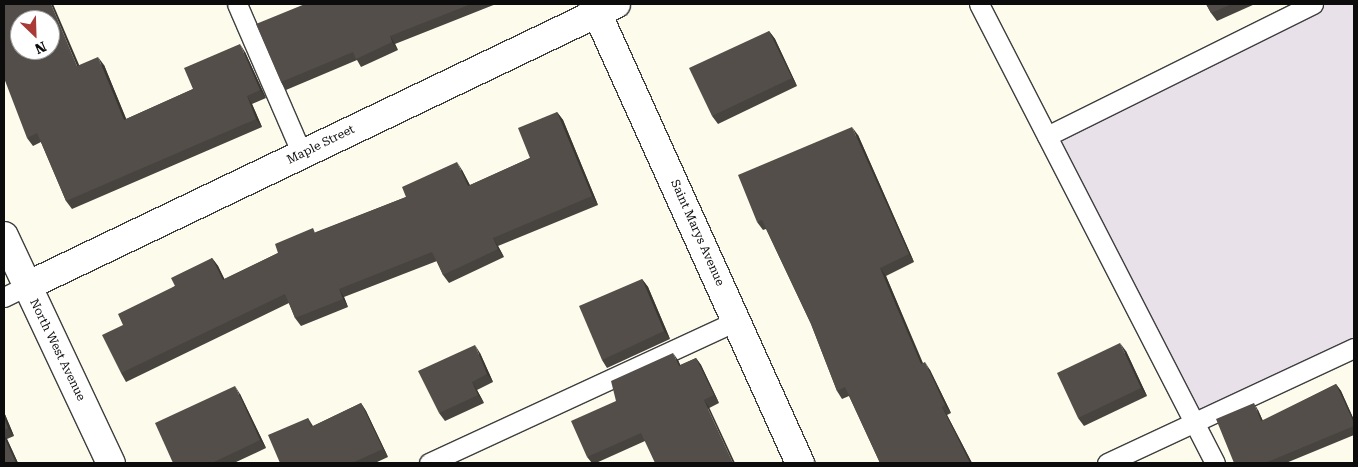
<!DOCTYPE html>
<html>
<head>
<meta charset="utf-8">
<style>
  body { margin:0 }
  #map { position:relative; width:1358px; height:467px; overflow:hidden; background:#fdfbec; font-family:"Roboto Serif",serif }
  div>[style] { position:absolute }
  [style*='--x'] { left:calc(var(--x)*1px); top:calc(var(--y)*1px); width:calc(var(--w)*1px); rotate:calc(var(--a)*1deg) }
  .industrial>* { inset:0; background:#e9e1e9 }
  .roads { filter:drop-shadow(1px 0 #3f3f3f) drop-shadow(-1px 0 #3f3f3f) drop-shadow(0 1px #3f3f3f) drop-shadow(0 -1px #3f3f3f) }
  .service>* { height:19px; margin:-9.5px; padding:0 9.5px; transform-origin:9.5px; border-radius:9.5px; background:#fff }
  .minor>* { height:28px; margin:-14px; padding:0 14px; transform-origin:14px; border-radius:14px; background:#fff }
  .wall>* { inset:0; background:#47433f }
  .shaded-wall>* { inset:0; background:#3a3733 }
  .building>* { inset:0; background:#534e49 }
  span { translate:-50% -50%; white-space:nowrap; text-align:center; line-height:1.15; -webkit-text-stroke:5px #fff; paint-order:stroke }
  .street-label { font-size:12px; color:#0c0c0c }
  .frame { position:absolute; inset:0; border:5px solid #0c0c0c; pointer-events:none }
  .north { position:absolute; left:10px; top:10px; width:50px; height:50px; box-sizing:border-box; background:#fff; border:1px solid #9e9e9e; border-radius:50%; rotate:156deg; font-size:14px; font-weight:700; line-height:20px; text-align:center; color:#0c0c0c }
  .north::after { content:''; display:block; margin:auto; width:18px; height:22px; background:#aa3a35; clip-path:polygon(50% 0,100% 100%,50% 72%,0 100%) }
</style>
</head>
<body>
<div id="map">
  <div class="industrial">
    <div style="clip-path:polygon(1313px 4px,1354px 4px,1354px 348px,1197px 423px,1047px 136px)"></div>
  </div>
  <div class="roads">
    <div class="service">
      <div style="--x:237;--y:4;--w:163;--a:66.6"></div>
      <div style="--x:979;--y:4;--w:516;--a:62.79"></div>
      <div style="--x:1047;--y:136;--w:297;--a:-26.4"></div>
      <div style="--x:4;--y:297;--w:25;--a:-26"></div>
      <div style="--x:429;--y:463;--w:338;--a:-24.8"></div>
      <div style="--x:1107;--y:463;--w:272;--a:-25"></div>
    </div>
    <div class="minor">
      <div style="--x:593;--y:4;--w:504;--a:65.73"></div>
      <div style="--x:4;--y:236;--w:251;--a:64.8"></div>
      <div style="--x:27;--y:286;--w:653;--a:-25.58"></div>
    </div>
  </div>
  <div class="wall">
    <div style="clip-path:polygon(305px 4px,496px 4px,395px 44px,398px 50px,361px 67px,357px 60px,286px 90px,281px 82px)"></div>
    <div style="clip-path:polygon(1206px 4px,1255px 4px,1217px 21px,1211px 13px)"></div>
    <div style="clip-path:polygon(769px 31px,775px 39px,797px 86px,718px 124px,712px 116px)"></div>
    <div style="clip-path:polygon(245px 52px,266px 98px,252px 104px,262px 127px,72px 209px,66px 201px,41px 142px,33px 146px,27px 138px,79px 66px,104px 65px,126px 119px,193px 89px)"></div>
    <div style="clip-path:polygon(557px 112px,563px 120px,598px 205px,498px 246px,504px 257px,449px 283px,443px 275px,437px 261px,344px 297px,348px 307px,301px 326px,295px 318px,289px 303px,126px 382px,121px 373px,123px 325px,212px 258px,218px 266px,224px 279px,278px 253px,316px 232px,406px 197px,462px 170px,470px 185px,530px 158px)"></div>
    <div style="clip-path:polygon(858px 135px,914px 262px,886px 276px,923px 363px,930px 370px,951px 413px,947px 415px,972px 463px,880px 463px,849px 396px,842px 399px,837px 391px,811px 324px,766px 229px,763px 230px,757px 222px)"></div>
    <div style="clip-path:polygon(642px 279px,648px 287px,670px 339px,607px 368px,602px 360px)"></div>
    <div style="clip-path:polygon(1126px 351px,1147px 396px,1084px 426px,1078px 418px)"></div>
    <div style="clip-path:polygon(480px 353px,493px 382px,477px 390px,484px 403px,445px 421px,439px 413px)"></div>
    <div style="clip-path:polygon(696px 358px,701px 365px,719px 403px,645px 441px,596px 463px,592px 463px,587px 457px,678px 360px,680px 365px)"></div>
    <div style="clip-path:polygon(1336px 384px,1341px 391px,1354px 420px,1354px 435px,1286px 463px,1234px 463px,1258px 410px,1263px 421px)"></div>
    <div style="clip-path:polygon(240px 394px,266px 448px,234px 463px,173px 463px)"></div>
    <div style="clip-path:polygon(361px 403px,366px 411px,388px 457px,375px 463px,280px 463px,308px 418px,313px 426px)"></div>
    <div style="clip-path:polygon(4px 412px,14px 436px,7px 439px,18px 463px,4px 463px)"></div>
  </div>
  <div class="shaded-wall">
    <div style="clip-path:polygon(51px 4px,53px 4px,83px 74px,77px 66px)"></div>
    <div style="clip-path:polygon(769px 31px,775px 39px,797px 86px,792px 78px)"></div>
    <div style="clip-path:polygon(390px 36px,395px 44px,398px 50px,392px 42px)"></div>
    <div style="clip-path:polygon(240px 44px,245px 52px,266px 98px,260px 90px)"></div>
    <div style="clip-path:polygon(98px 57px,104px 65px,130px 128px,124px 120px)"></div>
    <div style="clip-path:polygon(247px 96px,252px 104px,262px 127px,256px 119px)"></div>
    <div style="clip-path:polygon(557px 112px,563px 120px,598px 205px,592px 196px)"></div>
    <div style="clip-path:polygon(852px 127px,858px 135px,914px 262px,909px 254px)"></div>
    <div style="clip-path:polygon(457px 162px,462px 170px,474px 194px,468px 186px)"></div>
    <div style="clip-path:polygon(493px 238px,498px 246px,504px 257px,498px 249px)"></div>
    <div style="clip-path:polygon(212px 258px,218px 266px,229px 288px,223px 280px)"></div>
    <div style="clip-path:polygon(880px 268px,886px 276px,926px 372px,921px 364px)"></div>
    <div style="clip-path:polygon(642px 279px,648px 287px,670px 339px,664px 331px)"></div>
    <div style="clip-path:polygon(339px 289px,344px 297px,348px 307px,343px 299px)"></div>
    <div style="clip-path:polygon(1120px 343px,1126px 351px,1147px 396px,1141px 388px)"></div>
    <div style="clip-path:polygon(475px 345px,480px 353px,493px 382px,487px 374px)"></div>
    <div style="clip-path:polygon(673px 353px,678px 360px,684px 373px,679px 366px)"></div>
    <div style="clip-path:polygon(696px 358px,701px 365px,719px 403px,714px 395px)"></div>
    <div style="clip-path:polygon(925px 362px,930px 370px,951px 413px,945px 405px)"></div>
    <div style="clip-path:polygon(472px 382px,477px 390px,484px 403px,478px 395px)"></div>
    <div style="clip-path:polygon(1336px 384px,1341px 391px,1354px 420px,1354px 423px)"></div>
    <div style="clip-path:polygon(235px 386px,240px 394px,266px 448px,260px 440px)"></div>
    <div style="clip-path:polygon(704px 400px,709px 407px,735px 463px,733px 463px)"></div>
    <div style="clip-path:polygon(361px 403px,366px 411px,388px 457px,383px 449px)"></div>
    <div style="clip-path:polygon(1254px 403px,1258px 410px,1266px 428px,1261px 421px)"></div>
    <div style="clip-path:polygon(942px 407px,947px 415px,972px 463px,970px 463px)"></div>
    <div style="clip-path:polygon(4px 412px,14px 436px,8px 428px,4px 417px)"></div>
    <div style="clip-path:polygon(4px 435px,7px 439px,18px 463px,16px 463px,4px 437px)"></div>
  </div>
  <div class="building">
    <div style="clip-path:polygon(evenodd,4px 4px,51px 4px,77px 66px,98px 57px,124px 120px,193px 89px,184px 68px,240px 44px,260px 90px,247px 96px,256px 119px,66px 201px,37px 133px,27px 138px,4px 78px,4px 4px,20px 20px,50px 20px,50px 50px,20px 50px,20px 20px)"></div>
    <div style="clip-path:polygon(305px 4px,471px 4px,390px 36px,392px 42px,356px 59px,353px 52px,281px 82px,256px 24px)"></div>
    <div style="clip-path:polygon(1206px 4px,1232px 4px,1211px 13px)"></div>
    <div style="clip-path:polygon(769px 31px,792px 78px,712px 116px,689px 68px)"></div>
    <div style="clip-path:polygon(557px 112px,592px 196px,493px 238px,498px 249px,443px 275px,432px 252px,339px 289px,343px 299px,295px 318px,285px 294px,121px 373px,102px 335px,123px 325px,118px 314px,175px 286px,171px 278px,212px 258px,223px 280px,278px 253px,275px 244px,313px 228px,315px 233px,406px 197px,402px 187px,457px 162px,468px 186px,530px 158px,518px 128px)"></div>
    <div style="clip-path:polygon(852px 127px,909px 254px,880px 268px,921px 364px,925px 362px,945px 405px,942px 407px,970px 463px,880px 463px,845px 387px,837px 391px,811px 324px,762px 220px,757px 222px,738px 175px)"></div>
    <div style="clip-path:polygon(642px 279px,664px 331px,602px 360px,579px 306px)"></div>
    <div style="clip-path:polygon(1120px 343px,1141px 388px,1078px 418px,1057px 373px)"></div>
    <div style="clip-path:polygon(475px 345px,487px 374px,472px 382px,478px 395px,439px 413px,418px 371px)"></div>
    <div style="clip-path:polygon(673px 353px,679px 366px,696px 358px,714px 395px,704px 400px,733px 463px,655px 463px,641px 433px,587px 457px,571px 421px,616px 401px,611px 381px)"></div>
    <div style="clip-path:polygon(1336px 384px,1354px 423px,1354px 426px,1265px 463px,1234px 463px,1216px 419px,1254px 403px,1261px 421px)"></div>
    <div style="clip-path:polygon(235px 386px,260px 440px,212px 463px,173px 463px,155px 423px)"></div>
    <div style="clip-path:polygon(361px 403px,383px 449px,352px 463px,280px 463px,268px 435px,308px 418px,311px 427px)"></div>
    <div style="clip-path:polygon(4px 417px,8px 428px,4px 430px)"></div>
    <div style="clip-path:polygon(4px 437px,16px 463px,4px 463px)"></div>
  </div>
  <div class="street-label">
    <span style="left:321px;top:145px;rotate:-26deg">Maple Street</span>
    <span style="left:697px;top:233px;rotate:66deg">Saint Marys Avenue</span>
    <span style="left:57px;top:350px;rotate:64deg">North West Avenue</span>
  </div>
  <div class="frame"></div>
  <div class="north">N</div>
</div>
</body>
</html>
